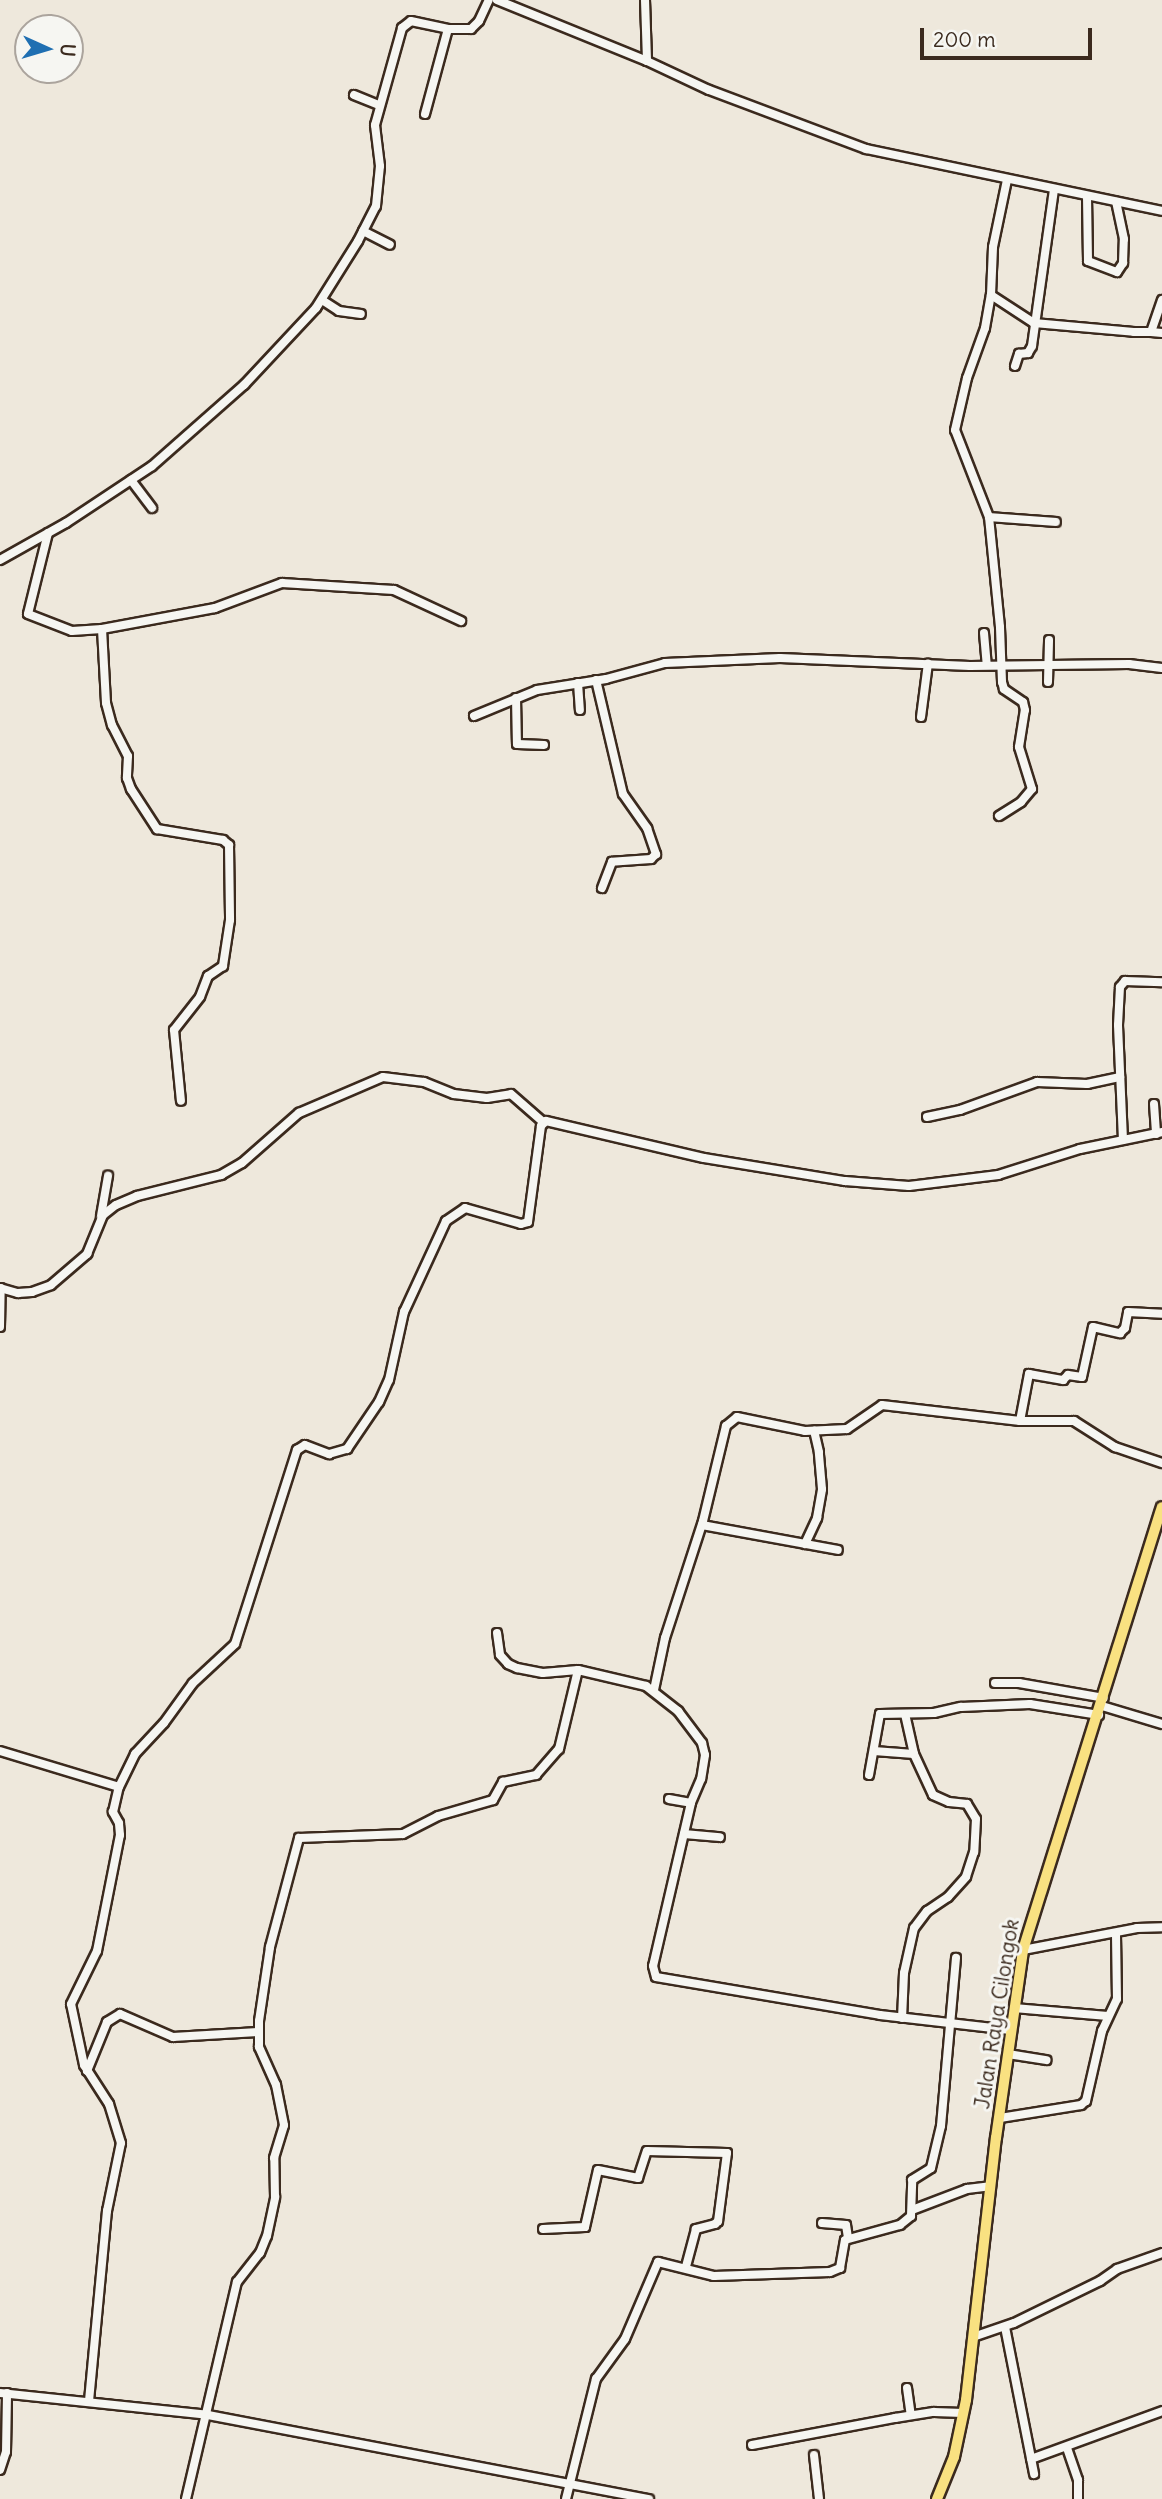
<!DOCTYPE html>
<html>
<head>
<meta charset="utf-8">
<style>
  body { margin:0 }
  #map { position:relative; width:1162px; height:2499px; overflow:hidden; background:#eee8dc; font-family:Delius,sans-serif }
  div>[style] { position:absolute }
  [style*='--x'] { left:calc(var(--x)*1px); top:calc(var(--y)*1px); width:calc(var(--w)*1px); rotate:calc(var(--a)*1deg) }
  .roads { filter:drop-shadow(2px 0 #3b2a1e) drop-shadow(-2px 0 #3b2a1e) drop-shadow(0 2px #3b2a1e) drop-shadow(0 -2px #3b2a1e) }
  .minor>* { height:8px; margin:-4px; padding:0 4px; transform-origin:4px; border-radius:4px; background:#f6f6f2 }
  .highway>* { height:10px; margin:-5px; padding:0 5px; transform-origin:5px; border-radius:5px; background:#f9e181 }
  span { translate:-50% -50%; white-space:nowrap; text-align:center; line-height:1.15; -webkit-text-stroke:6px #f6f6f2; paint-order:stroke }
  .street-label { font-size:21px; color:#3b2a1e }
  .north { position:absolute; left:14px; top:14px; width:70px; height:70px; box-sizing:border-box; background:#f6f6f2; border:2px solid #aba49d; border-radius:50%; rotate:94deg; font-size:19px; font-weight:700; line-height:28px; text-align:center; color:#3b2a1e }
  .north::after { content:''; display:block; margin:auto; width:24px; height:32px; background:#1f6fb2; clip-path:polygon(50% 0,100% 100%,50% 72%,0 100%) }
  .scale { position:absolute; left:920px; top:28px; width:172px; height:32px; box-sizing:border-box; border:4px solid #3b2a1e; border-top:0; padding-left:9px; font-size:21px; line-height:24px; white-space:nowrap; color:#3b2a1e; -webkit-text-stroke:5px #f6f6f2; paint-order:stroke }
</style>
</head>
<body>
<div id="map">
  <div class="roads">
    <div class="minor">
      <div style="--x:497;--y:0;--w:162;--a:22.1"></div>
      <div style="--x:647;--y:61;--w:68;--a:25.1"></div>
      <div style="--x:709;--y:90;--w:168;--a:20.6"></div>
      <div style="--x:866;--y:149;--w:302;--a:11.8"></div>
      <div style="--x:645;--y:0;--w:61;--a:88.1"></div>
      <div style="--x:354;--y:95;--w:27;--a:22"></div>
      <div style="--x:425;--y:114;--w:88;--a:-74.9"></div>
      <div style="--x:1087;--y:197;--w:64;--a:89.1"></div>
      <div style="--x:1088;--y:261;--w:31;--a:21"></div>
      <div style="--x:1117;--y:272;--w:11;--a:-56"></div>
      <div style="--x:1123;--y:263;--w:24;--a:-88"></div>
      <div style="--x:1124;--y:239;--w:38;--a:-102"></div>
      <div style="--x:363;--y:231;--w:30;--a:27"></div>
      <div style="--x:991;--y:295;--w:51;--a:33.1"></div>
      <div style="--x:1034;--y:323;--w:100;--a:5.1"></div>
      <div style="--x:1134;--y:332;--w:17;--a:0"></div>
      <div style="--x:1151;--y:332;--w:34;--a:-71"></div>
      <div style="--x:322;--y:300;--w:20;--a:33"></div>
      <div style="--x:339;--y:311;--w:22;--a:8"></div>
      <div style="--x:1151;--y:332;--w:11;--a:5"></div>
      <div style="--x:1015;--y:366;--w:13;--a:-72"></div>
      <div style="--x:1019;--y:354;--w:9;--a:-6"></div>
      <div style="--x:1028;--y:353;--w:8;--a:-60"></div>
      <div style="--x:1032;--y:346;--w:158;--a:-82"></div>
      <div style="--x:131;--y:480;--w:35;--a:53"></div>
      <div style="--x:989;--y:517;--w:67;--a:4.3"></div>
      <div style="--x:48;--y:533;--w:83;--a:103.9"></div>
      <div style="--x:28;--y:614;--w:47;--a:21.1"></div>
      <div style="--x:72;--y:631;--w:30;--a:-4"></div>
      <div style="--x:102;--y:629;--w:74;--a:86.9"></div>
      <div style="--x:106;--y:703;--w:23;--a:75"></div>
      <div style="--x:112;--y:725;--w:35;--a:63"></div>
      <div style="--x:128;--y:756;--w:22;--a:93"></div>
      <div style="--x:127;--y:778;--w:12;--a:70"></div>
      <div style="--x:131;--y:789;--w:48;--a:57"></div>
      <div style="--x:157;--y:829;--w:67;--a:9.5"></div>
      <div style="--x:223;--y:840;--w:8;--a:40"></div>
      <div style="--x:229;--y:845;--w:75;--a:89.2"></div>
      <div style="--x:230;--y:920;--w:47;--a:98.7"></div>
      <div style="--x:223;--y:966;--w:18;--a:146"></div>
      <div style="--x:208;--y:976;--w:22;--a:111"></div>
      <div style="--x:200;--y:997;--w:42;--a:128.2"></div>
      <div style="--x:174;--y:1030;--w:71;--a:84.4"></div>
      <div style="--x:0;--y:560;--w:76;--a:-29.3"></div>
      <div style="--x:66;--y:523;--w:103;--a:-33.5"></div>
      <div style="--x:152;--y:466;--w:123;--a:-41.4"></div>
      <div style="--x:244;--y:385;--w:105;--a:-46.9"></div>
      <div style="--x:316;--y:308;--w:79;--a:-57.9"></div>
      <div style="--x:358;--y:241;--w:39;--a:-63"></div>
      <div style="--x:376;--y:206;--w:40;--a:-84.3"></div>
      <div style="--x:380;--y:166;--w:41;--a:-97"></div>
      <div style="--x:375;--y:125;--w:101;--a:-74.4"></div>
      <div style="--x:402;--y:28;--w:11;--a:-38"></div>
      <div style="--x:411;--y:21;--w:38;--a:12"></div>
      <div style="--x:448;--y:29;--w:23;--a:0"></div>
      <div style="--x:471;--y:29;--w:11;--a:-45"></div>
      <div style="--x:479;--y:21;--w:23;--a:-65"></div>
      <div style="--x:102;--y:629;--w:115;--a:-10.5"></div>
      <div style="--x:215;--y:608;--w:72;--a:-20.5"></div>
      <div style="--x:282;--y:583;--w:112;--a:3.6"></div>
      <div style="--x:394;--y:590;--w:74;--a:24.8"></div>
      <div style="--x:984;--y:633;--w:32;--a:85"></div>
      <div style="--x:596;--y:680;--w:117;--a:76.7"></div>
      <div style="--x:623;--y:794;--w:42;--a:54.8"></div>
      <div style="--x:647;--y:828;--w:28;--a:71"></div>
      <div style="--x:656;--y:854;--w:7;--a:135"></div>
      <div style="--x:651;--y:859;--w:39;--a:176"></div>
      <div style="--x:612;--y:862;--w:28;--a:111"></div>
      <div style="--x:1048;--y:682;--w:42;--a:-88.6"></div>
      <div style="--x:578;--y:683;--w:27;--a:86"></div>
      <div style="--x:516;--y:698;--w:46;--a:88.8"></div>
      <div style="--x:517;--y:744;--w:27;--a:2"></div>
      <div style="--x:474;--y:716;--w:68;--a:-22.4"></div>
      <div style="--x:537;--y:690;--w:70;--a:-9.1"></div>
      <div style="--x:606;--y:679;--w:61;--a:-15.2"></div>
      <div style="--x:665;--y:663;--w:115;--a:-2.5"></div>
      <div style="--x:780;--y:658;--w:190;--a:2.4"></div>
      <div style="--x:970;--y:666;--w:159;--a:-0.7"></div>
      <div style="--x:1129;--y:664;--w:33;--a:7"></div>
      <div style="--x:921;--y:717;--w:54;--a:-82.6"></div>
      <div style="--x:999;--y:816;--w:26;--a:-32"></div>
      <div style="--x:1021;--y:802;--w:17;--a:-50"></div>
      <div style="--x:1032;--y:789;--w:44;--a:-107.2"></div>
      <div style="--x:1019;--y:747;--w:37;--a:-81"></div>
      <div style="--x:1025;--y:710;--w:8;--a:-104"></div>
      <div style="--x:1023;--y:702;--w:23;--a:-146"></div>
      <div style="--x:1004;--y:689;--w:7;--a:-106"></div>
      <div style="--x:1002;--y:682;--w:55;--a:-92.1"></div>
      <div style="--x:1000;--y:627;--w:111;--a:-95.7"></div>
      <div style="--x:989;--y:517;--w:93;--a:-111.3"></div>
      <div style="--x:955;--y:430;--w:53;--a:-77"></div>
      <div style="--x:967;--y:378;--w:53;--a:-70.2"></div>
      <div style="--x:985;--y:328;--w:34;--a:-80"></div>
      <div style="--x:991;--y:295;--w:48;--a:-87.6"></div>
      <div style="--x:993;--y:247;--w:68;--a:-78.2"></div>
      <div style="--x:1154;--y:1104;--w:30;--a:86"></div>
      <div style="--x:927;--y:1117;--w:34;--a:-12"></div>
      <div style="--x:960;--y:1110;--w:82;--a:-20"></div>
      <div style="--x:1037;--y:1082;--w:50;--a:2.3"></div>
      <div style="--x:1087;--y:1084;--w:34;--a:-12"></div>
      <div style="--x:1123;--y:1140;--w:115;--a:-92.5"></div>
      <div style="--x:1118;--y:1025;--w:38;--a:-87"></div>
      <div style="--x:1120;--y:987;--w:8;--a:-50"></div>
      <div style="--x:1125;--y:981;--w:37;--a:2"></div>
      <div style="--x:101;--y:1216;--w:41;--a:-80.1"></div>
      <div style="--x:0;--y:1288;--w:19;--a:16"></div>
      <div style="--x:18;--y:1293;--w:14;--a:-4"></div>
      <div style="--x:32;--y:1292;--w:20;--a:-20"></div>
      <div style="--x:51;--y:1285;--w:48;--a:-40.7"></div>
      <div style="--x:87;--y:1254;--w:42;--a:-67.7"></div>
      <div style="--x:103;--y:1215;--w:16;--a:-38"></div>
      <div style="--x:116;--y:1205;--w:23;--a:-23"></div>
      <div style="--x:137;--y:1196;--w:87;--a:-14"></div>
      <div style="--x:221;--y:1175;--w:24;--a:-30"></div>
      <div style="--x:242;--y:1163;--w:76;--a:-41.3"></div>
      <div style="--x:299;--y:1113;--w:91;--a:-23.2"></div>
      <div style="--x:383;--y:1077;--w:41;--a:7"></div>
      <div style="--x:424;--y:1082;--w:32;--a:22"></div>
      <div style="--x:454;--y:1094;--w:33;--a:7"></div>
      <div style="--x:487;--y:1098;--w:24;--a:-9"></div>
      <div style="--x:511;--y:1094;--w:43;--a:41.2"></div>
      <div style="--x:0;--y:1327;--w:39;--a:-89"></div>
      <div style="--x:1020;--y:1421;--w:48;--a:-79.2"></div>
      <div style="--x:1029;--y:1374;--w:35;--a:10"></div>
      <div style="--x:1063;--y:1380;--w:7;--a:-45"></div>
      <div style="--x:1068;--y:1375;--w:14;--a:8"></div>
      <div style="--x:1082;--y:1377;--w:51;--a:-77.6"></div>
      <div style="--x:1093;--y:1327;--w:28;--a:13"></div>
      <div style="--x:1120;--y:1333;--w:7;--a:-45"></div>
      <div style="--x:1125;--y:1328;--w:16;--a:-79"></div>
      <div style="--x:1128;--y:1312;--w:34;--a:3"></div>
      <div style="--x:702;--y:1525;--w:138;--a:10.4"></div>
      <div style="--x:805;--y:1544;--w:29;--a:-65"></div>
      <div style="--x:817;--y:1518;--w:29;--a:-80"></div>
      <div style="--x:822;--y:1489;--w:37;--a:-95"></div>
      <div style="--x:819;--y:1452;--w:22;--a:-103"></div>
      <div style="--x:497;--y:1633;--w:22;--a:82"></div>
      <div style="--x:500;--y:1655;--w:12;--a:48"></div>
      <div style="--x:508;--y:1664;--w:10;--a:24"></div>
      <div style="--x:517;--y:1668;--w:26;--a:11"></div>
      <div style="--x:543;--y:1673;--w:35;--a:-5"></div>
      <div style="--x:578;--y:1670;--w:70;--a:13.2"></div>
      <div style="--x:646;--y:1686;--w:41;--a:38"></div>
      <div style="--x:678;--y:1711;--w:40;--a:53"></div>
      <div style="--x:702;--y:1743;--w:12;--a:76"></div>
      <div style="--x:705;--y:1755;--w:24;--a:99"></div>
      <div style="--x:701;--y:1779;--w:26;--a:113"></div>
      <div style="--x:691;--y:1803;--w:167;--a:103.1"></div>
      <div style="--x:653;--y:1966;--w:11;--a:75"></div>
      <div style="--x:656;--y:1977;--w:227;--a:9.6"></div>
      <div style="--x:880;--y:2015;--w:131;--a:6.6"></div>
      <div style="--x:995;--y:1683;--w:24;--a:0"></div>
      <div style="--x:1019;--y:1683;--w:86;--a:10"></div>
      <div style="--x:654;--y:1690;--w:53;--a:-78.1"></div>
      <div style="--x:665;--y:1638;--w:123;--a:-72"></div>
      <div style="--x:703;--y:1521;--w:98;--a:-76.4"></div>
      <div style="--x:726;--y:1426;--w:14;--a:-39"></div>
      <div style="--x:737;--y:1417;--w:69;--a:11.6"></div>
      <div style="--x:805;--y:1431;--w:42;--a:-2.7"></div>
      <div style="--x:847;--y:1429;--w:42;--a:-34.4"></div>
      <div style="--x:882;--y:1405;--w:139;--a:6.6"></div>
      <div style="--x:1020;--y:1421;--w:54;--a:0"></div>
      <div style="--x:1074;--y:1421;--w:49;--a:32.4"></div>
      <div style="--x:1115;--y:1447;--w:50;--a:18.8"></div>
      <div style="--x:1102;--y:1706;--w:63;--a:16.7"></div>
      <div style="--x:905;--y:1714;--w:41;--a:77.3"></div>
      <div style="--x:0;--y:1751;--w:124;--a:16.8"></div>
      <div style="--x:119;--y:1787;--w:37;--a:-64"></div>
      <div style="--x:135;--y:1754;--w:42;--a:-46.9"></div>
      <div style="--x:164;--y:1723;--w:49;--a:-54.1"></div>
      <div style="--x:193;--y:1683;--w:57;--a:-42.9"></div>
      <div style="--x:235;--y:1644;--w:204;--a:-72.3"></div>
      <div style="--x:297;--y:1450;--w:9;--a:-32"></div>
      <div style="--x:305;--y:1445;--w:26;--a:21"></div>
      <div style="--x:329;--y:1454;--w:19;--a:-16"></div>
      <div style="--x:347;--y:1449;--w:57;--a:-55.8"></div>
      <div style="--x:379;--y:1402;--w:24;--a:-66"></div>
      <div style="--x:389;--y:1380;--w:70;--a:-77.6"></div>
      <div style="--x:404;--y:1312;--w:100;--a:-65.2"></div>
      <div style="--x:446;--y:1221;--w:23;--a:-34"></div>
      <div style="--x:465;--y:1208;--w:58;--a:15.9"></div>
      <div style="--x:521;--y:1224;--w:7;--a:-16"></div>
      <div style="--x:528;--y:1222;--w:97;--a:-82.3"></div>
      <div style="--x:541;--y:1126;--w:7;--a:-45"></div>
      <div style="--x:546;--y:1121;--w:162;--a:13.2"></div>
      <div style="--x:704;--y:1158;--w:143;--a:9.3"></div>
      <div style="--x:845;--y:1181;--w:64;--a:4.5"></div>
      <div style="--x:909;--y:1186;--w:90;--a:-7"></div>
      <div style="--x:998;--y:1175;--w:86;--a:-17.6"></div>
      <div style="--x:1080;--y:1149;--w:84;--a:-11.7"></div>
      <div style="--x:874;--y:1751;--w:40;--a:4.3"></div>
      <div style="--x:914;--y:1754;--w:45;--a:65.1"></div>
      <div style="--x:933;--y:1795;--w:17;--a:24"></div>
      <div style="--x:949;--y:1802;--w:18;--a:6"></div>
      <div style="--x:967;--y:1804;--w:17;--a:59"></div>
      <div style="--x:976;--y:1819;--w:33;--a:93"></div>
      <div style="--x:974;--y:1852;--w:26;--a:108"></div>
      <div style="--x:966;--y:1877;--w:27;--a:132"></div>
      <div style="--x:948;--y:1897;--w:25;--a:146"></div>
      <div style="--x:927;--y:1911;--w:21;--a:127"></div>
      <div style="--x:914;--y:1928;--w:46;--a:102.5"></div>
      <div style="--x:904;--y:1973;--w:45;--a:92.5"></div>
      <div style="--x:869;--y:1775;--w:62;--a:-79.8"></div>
      <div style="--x:880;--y:1714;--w:54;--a:-1.1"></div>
      <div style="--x:934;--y:1713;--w:28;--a:-13"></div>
      <div style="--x:961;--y:1707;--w:69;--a:-2.5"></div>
      <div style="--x:1030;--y:1704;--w:70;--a:9.1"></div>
      <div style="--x:669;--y:1799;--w:22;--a:10"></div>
      <div style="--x:684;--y:1834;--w:36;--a:5"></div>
      <div style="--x:1023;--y:1950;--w:116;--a:-10.9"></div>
      <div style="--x:1137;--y:1928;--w:25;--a:-2"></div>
      <div style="--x:1014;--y:2008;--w:94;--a:4.9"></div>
      <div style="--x:1008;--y:2054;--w:39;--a:9"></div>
      <div style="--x:87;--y:2071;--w:53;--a:-67.8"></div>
      <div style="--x:107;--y:2022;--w:15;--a:-32"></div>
      <div style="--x:120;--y:2014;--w:58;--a:23.5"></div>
      <div style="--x:173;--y:2037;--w:85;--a:-3.4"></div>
      <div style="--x:1000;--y:2118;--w:82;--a:-9.1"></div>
      <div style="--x:1081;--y:2105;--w:6;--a:-39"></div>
      <div style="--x:1086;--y:2101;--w:72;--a:-77.1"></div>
      <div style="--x:1102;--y:2031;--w:35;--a:-65"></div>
      <div style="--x:1117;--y:1999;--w:65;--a:-90.9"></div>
      <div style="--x:912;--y:2210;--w:59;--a:-20.9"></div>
      <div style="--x:967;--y:2189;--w:23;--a:-7"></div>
      <div style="--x:822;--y:2223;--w:24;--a:5"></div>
      <div style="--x:846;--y:2225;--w:13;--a:81"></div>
      <div style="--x:543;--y:2229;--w:42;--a:-2.7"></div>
      <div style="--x:585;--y:2227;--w:58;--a:-77.2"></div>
      <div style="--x:598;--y:2170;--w:41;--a:11.3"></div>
      <div style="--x:638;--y:2178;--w:28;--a:-72"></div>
      <div style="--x:647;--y:2151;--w:80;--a:1.4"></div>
      <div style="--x:727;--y:2153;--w:69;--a:97.5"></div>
      <div style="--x:718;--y:2221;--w:4;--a:135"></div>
      <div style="--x:715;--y:2224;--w:20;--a:165"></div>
      <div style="--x:696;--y:2229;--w:39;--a:105"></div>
      <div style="--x:1005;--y:2327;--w:150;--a:78.8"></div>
      <div style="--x:973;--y:2337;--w:43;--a:-18.9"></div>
      <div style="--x:1014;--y:2323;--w:96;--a:-26"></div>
      <div style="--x:1100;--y:2281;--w:21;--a:-35"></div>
      <div style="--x:1117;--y:2269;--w:48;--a:-19.6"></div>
      <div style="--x:907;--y:2388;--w:27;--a:82"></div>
      <div style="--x:0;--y:2393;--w:209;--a:6"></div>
      <div style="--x:208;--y:2415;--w:449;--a:10.8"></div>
      <div style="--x:89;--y:2401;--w:191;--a:-84.6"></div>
      <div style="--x:107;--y:2211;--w:69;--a:-78.4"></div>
      <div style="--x:121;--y:2143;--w:41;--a:-107.1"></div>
      <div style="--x:109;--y:2104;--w:46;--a:-122.7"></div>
      <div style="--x:84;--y:2065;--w:62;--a:-102"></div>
      <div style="--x:71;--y:2004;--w:59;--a:-63.9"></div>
      <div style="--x:97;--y:1951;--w:118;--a:-78.8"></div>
      <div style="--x:120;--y:1835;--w:12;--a:-95"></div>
      <div style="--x:119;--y:1823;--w:13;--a:-119"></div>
      <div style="--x:113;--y:1812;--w:26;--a:-77"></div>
      <div style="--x:752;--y:2445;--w:146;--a:-10.7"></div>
      <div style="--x:895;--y:2418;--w:39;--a:-9"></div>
      <div style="--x:934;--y:2412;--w:29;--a:2"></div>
      <div style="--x:1067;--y:2448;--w:34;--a:71"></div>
      <div style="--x:1078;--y:2480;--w:19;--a:90"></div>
      <div style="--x:814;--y:2455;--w:44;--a:83.5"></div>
      <div style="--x:1031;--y:2459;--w:140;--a:-20.1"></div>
      <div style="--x:0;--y:2470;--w:19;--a:-72"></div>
      <div style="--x:6;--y:2452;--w:59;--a:-89"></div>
      <div style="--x:186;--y:2499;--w:223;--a:-76.8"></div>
      <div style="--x:237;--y:2282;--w:37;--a:-52"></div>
      <div style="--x:260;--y:2253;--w:18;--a:-68"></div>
      <div style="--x:267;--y:2236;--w:40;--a:-78"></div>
      <div style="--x:275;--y:2197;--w:39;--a:-91"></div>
      <div style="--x:274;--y:2158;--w:34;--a:-73"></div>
      <div style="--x:284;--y:2125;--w:41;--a:-101.3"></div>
      <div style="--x:276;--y:2085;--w:42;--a:-114.1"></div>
      <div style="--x:259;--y:2047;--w:26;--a:-90"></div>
      <div style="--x:259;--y:2021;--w:75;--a:-81.5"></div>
      <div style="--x:270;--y:1947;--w:113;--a:-75.1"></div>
      <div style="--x:299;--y:1838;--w:104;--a:-2.2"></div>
      <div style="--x:403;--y:1834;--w:39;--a:-27"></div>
      <div style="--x:438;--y:1816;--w:57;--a:-16.2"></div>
      <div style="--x:493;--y:1800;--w:21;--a:-61"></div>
      <div style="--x:503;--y:1782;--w:34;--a:-12"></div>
      <div style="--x:536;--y:1775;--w:35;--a:-49"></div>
      <div style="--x:559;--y:1749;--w:81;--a:-76.5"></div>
      <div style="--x:566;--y:2499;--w:124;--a:-76"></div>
      <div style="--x:596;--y:2379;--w:49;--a:-54.1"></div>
      <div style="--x:625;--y:2339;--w:84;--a:-66.8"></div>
      <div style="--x:658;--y:2262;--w:58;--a:14"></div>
      <div style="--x:714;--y:2276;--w:116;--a:-2"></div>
      <div style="--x:830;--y:2272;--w:11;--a:-22"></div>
      <div style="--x:840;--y:2268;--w:28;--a:-80"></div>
      <div style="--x:845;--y:2240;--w:57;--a:-15.3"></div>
      <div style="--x:900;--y:2225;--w:14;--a:-39"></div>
      <div style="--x:911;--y:2216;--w:36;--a:-88"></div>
      <div style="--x:912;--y:2180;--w:22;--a:-32"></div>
      <div style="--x:931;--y:2168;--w:43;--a:-76.6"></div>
      <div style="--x:941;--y:2126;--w:169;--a:-84.9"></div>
    </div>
    <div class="highway">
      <div style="--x:937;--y:2499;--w:45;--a:-68"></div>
      <div style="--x:954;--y:2457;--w:58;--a:-78.1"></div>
      <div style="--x:966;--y:2400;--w:264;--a:-83.5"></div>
      <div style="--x:996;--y:2138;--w:190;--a:-81.8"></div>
      <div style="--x:1023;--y:1950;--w:464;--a:-72.6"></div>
    </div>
  </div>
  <div class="street-label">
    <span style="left:997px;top:2014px;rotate:-81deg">Jalan Raya Cilongok</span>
  </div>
  <div class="north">U</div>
  <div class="scale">200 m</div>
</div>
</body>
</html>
